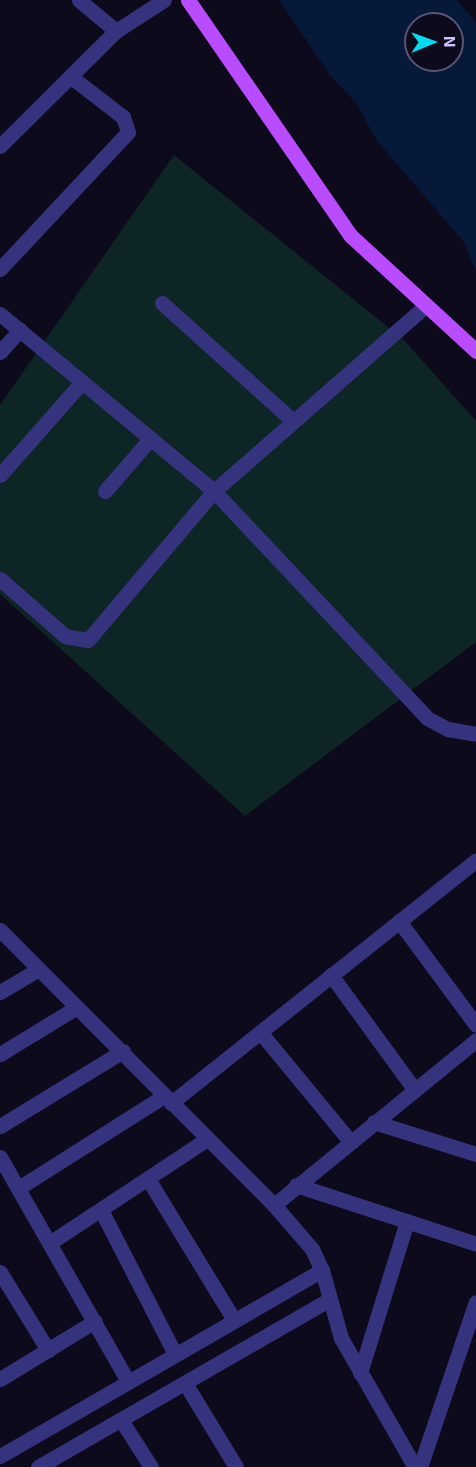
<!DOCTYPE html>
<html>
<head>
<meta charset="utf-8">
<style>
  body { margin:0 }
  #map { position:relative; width:476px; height:1467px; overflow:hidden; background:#0d0a1c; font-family:"Exo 2",sans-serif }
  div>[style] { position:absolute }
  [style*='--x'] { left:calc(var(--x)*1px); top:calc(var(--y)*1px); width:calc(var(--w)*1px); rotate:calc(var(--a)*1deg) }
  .green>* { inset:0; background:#0d2625 }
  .water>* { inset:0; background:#061939 }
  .minor>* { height:15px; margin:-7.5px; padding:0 7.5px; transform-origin:7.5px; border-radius:7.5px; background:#35337d }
  .major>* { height:15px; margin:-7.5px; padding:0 7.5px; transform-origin:7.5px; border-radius:7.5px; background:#ba4cff }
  span { translate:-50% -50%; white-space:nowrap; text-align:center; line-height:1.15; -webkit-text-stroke:4.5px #0d0a1c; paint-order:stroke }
  .north { position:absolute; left:404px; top:12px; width:60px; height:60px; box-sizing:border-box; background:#0d0a1c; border:2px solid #595577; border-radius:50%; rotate:89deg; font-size:16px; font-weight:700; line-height:24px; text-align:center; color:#cbc5ff }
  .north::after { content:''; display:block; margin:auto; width:21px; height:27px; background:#00dbf0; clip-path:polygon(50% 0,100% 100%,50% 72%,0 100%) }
</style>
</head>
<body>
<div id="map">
  <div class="green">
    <div style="clip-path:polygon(174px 155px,404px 340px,476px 421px,476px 642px,245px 816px,0 594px,0 405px)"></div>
  </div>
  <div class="water">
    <div style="clip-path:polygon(evenodd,279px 0,457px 0,476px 23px,476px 272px,464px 242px,377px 141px,356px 103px,330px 75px,279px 0,416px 24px,452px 24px,452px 60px,416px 60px,416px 24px)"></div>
  </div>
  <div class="minor">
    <div style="--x:79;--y:0;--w:48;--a:40"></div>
    <div style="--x:0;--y:146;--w:163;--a:-44.8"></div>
    <div style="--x:116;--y:31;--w:57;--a:-32.9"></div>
    <div style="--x:0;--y:269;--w:187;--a:-46.9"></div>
    <div style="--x:128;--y:132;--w:16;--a:-108"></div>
    <div style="--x:123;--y:117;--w:67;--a:-142.3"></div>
    <div style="--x:162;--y:303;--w:176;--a:42"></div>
    <div style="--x:0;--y:314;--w:278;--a:39.6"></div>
    <div style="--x:214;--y:491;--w:311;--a:46.8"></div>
    <div style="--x:427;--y:718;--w:24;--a:28"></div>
    <div style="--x:448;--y:729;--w:28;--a:10"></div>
    <div style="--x:0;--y:352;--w:30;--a:-48"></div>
    <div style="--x:0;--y:475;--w:124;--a:-48.6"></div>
    <div style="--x:105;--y:491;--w:70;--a:-49"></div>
    <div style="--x:0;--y:579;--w:86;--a:41.2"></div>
    <div style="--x:65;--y:636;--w:23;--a:10"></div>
    <div style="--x:88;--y:640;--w:195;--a:-49.8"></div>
    <div style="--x:214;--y:491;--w:281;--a:-41.2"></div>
    <div style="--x:399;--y:921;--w:129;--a:53.5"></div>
    <div style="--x:0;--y:930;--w:388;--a:45.1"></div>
    <div style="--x:274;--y:1205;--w:58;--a:49.2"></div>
    <div style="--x:312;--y:1249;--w:23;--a:65"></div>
    <div style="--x:322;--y:1270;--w:71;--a:74.4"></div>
    <div style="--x:341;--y:1338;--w:149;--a:60.2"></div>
    <div style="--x:331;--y:975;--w:142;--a:53.9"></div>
    <div style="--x:0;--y:992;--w:45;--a:-30.5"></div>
    <div style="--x:260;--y:1032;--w:141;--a:50.5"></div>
    <div style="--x:0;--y:1054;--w:90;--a:-31.4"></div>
    <div style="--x:171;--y:1103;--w:390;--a:-38.5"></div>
    <div style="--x:374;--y:1122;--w:107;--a:17.4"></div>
    <div style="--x:0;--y:1126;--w:144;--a:-31.4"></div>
    <div style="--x:0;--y:1157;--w:258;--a:60.3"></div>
    <div style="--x:148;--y:1179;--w:165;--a:58.6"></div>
    <div style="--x:296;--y:1185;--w:189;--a:18.1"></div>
    <div style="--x:20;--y:1187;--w:170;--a:-32.3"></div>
    <div style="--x:274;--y:1205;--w:261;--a:-39.2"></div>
    <div style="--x:101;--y:1210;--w:162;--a:62.8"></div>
    <div style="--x:51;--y:1242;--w:187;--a:-33.4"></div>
    <div style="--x:0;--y:1272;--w:92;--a:58.4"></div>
    <div style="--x:360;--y:1373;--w:159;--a:-72.8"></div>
    <div style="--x:0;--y:1379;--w:111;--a:-31.4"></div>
    <div style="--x:185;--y:1383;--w:98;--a:58.7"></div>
    <div style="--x:121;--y:1420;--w:56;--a:57.4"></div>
    <div style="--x:0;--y:1456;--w:372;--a:-30"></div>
    <div style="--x:38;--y:1467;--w:333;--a:-29.9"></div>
    <div style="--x:420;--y:1467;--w:174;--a:-71.3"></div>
  </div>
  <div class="major">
    <div style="--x:188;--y:0;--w:287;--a:55.4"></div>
    <div style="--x:351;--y:236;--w:170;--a:42.6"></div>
  </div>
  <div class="north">N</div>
</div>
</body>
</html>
